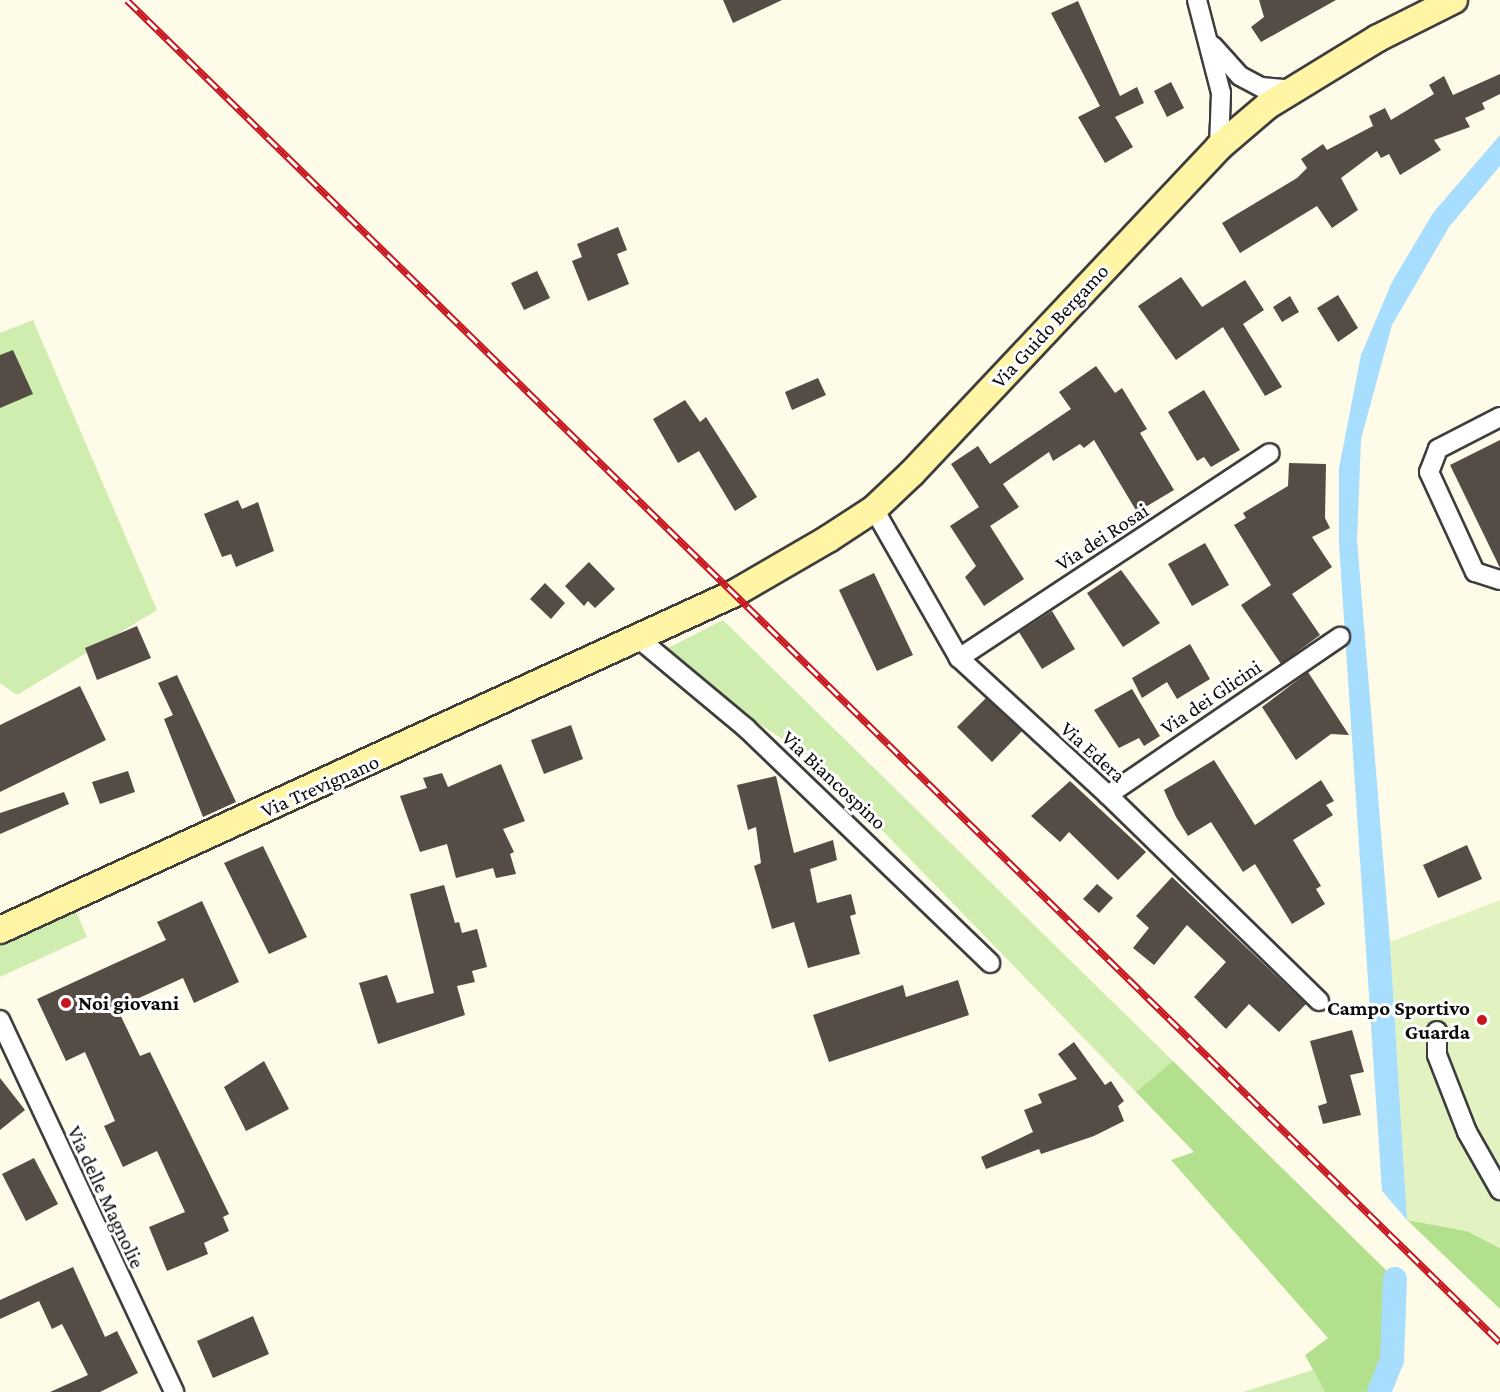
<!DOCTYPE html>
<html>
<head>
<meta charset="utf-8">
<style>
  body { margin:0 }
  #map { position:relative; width:1500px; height:1392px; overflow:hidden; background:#fffbe9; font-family:"Crimson Pro",serif }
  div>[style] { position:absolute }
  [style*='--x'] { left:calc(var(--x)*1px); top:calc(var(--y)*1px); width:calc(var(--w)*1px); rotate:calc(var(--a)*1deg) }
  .green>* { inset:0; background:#cfedaf }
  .forest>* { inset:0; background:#b2e08c }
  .pitch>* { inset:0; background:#e2f3c1 }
  .water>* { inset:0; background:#a7ddfd }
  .canal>* { height:24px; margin:-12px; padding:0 12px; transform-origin:12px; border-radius:12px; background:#a7ddfd }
  .building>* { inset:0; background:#554c46 }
  .roads { filter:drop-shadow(2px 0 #3e3e3e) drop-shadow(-2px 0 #3e3e3e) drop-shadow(0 2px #3e3e3e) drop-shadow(0 -2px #3e3e3e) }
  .street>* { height:18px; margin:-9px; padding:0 9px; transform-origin:9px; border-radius:9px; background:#fff }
  .secondary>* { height:26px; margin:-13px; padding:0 13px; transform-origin:13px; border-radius:13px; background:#fff5a4 }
  .rail>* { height:7px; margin-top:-3.5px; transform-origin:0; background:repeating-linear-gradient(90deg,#fff 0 14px,#c8161e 0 28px); box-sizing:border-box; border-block:2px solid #c8161e }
  .dots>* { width:16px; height:16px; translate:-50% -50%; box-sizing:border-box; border:3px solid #fff; border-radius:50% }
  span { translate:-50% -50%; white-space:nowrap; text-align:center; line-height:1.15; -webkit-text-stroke:6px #fff; paint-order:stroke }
  .street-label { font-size:21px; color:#0b0b0b }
  .poi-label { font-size:21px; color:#0b0b0b; font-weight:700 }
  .left { translate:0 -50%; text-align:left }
  .right { translate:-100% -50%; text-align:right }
</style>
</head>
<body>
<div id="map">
  <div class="green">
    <div style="clip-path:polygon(33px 320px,157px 610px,17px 695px,0 683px,0 333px)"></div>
    <div style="clip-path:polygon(723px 620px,1173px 1061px,1136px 1092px,811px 757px,742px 713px,668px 648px)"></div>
    <div style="clip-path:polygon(75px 909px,87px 937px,0 977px,0 941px)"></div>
    <div style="clip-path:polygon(1313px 1370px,1325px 1392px,1243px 1392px)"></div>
  </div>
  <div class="forest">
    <div style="clip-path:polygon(1173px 1061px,1391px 1275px,1387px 1353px,1367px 1392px,1325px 1392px,1305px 1355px,1328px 1338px,1171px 1160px,1194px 1152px,1136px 1092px)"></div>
    <div style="clip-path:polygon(1407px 1220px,1467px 1231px,1500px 1248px,1500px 1309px)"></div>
  </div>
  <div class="pitch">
    <div style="clip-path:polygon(1500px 900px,1500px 1248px,1467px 1231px,1407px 1220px,1390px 942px)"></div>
  </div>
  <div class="water">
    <div style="clip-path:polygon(1500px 135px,1500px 166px,1449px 227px,1392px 325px,1361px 439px,1357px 540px,1390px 942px,1407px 1220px,1382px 1191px,1339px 544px,1339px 468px,1361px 355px,1392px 282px,1433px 213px)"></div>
  </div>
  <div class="canal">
    <div style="--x:1379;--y:1392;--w:35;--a:-68"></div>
    <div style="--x:1392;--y:1360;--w:81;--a:-87.9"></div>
  </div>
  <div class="building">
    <div style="clip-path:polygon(723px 0,782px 0,733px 23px)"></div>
    <div style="clip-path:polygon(1259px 0,1336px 0,1261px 42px,1251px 27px,1264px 17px)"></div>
    <div style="clip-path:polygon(1078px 1px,1120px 96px,1137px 87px,1144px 103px,1115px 117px,1133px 147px,1105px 163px,1078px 117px,1100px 106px,1051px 13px)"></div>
    <div style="clip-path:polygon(1500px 74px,1500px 94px,1482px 103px,1485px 109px,1465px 118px,1470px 127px,1434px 140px,1441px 150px,1400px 175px,1389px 154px,1381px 158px,1377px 151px,1341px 178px,1358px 210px,1332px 228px,1317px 206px,1240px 253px,1222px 223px,1297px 178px,1307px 168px,1301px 159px,1323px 144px,1327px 150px,1373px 126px,1369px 116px,1385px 108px,1391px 120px,1434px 94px,1429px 85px,1444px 76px,1453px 95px)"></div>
    <div style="clip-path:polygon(1171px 82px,1184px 108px,1167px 117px,1154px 91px)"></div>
    <div style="clip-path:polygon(618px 227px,627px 250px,617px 254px,629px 284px,588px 301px,572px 261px,582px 257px,577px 244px)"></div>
    <div style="clip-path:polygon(537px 271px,550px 298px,524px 310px,511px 283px)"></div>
    <div style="clip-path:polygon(1181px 277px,1202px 307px,1245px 280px,1264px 310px,1243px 324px,1282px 387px,1265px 396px,1223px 327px,1176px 360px,1138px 306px)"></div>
    <div style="clip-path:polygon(1338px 295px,1358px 328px,1338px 342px,1317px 308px)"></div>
    <div style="clip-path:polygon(1290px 296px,1299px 312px,1282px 322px,1273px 307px)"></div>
    <div style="clip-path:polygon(13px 350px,33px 394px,0 408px,0 355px)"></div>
    <div style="clip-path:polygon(1096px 366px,1115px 393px,1122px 388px,1147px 429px,1140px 433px,1174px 490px,1137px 512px,1094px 440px,1084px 448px,1080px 444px,1053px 461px,1049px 452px,1003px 484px,1019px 507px,990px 526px,1024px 579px,984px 606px,965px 577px,976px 566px,950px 526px,979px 507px,951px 464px,978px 446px,990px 464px,1071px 409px,1059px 392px)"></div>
    <div style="clip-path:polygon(818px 378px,826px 395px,792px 410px,785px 392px)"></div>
    <div style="clip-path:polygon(1204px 390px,1240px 450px,1211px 467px,1204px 457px,1197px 461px,1168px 412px)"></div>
    <div style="clip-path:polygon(685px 400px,700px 422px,706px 417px,757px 497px,735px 511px,699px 451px,678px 463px,653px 419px)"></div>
    <div style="clip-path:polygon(1500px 440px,1500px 568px,1450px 465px)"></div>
    <div style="clip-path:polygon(1289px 463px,1326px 464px,1325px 518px,1330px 528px,1312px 537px,1332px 567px,1292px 594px,1320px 635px,1281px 664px,1241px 605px,1271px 585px,1234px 525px,1246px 518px,1243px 513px,1288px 486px)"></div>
    <div style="clip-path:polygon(238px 500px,242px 509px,258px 502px,274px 551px,236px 567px,231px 554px,222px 557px,204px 514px)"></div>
    <div style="clip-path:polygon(1205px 543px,1229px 585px,1192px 606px,1168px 564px)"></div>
    <div style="clip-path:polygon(589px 562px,615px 589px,595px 608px,588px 601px,584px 606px,565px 586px)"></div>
    <div style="clip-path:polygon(1121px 570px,1160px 623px,1123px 647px,1087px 593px)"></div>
    <div style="clip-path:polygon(874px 573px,913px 655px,877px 671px,839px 590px)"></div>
    <div style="clip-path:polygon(545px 583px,565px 603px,551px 619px,530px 599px)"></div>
    <div style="clip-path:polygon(1052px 611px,1075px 649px,1042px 669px,1019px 632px)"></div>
    <div style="clip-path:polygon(137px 626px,151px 658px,97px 680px,85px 648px)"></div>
    <div style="clip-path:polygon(1190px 644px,1210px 679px,1177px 699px,1167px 682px,1142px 698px,1132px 678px)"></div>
    <div style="clip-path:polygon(1308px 672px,1349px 735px,1331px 734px,1296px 760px,1262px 707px)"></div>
    <div style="clip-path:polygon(177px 675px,236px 802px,203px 817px,164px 719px,173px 715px,158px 683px)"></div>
    <div style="clip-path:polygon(80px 686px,106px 740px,0 792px,0 725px)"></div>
    <div style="clip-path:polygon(1132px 689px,1160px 736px,1144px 746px,1139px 738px,1119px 748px,1094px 710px)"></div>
    <div style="clip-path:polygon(986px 698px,1022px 731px,992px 762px,957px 727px)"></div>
    <div style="clip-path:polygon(571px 725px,583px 759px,544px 774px,531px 740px)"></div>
    <div style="clip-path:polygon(1214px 760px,1255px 825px,1321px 780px,1334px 801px,1326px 805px,1333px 815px,1293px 840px,1321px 886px,1316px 889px,1325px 904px,1292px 924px,1255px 864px,1243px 872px,1211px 822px,1188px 836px,1176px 817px,1164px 790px)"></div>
    <div style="clip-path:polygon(501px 764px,525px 821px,503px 829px,514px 852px,510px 854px,516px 874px,496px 878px,493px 868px,456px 878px,447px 844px,420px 852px,400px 796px,427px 788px,423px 778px,442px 773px,448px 787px)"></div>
    <div style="clip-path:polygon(128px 771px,135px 792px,100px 804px,92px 782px)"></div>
    <div style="clip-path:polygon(776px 776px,794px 853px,833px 840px,837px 860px,810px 869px,817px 903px,851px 894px,856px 914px,850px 916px,860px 954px,808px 968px,794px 922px,772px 929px,754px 866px,761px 863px,756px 827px,748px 830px,737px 785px)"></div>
    <div style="clip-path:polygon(1070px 781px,1146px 852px,1118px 880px,1069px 832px,1060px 842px,1031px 816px)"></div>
    <div style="clip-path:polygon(64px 792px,69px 804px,0 834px,0 813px)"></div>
    <div style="clip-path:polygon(1467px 845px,1482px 879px,1438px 898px,1423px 865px)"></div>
    <div style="clip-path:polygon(263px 846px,307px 937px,269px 954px,224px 863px)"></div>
    <div style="clip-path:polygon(1172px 877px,1306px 1004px,1279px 1032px,1249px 1004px,1226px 1029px,1194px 997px,1226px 962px,1187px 925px,1154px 965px,1133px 948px,1149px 928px,1136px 916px)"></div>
    <div style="clip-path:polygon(1097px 884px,1113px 898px,1099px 913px,1083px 899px)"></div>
    <div style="clip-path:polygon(444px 885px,455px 923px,459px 922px,462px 933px,477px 929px,487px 967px,472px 971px,475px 982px,457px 986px,465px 1015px,378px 1044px,359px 983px,387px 975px,397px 1003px,434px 993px,410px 894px)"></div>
    <div style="clip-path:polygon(202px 901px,239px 982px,194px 1003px,183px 978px,117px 1008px,140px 1056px,150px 1052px,229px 1214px,223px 1217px,229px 1231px,204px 1243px,208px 1254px,167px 1271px,149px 1227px,185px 1212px,157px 1151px,123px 1167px,104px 1126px,115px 1121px,85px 1052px,66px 1061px,37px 999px,166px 940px,157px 922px)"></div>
    <div style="clip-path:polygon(958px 980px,969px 1015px,829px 1062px,813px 1015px,903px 985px,906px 997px)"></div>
    <div style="clip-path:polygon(1352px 1030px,1364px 1072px,1350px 1075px,1361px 1115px,1323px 1124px,1318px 1106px,1327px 1103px,1310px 1041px)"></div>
    <div style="clip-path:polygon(1074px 1042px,1105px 1085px,1111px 1081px,1124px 1101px,1118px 1106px,1124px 1121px,1094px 1136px,1041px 1154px,1039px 1149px,986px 1169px,981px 1157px,1033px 1132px,1024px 1110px,1042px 1103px,1038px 1094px,1077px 1079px,1058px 1054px)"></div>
    <div style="clip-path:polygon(264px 1061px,289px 1109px,246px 1131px,224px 1087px)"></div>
    <div style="clip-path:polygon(0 1078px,25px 1110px,0 1130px)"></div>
    <div style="clip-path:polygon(34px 1158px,58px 1204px,26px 1221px,2px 1174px)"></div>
    <div style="clip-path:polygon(73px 1267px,105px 1337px,117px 1331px,138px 1373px,100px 1392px,50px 1392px,88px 1375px,62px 1324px,52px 1329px,39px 1301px,0 1319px,0 1300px)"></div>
    <div style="clip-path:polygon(253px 1316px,269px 1354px,213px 1378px,197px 1341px)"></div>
  </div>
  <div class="roads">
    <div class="street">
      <div style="--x:1197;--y:0;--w:96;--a:75.5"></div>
      <div style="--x:1221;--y:93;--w:54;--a:92.1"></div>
      <div style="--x:1213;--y:46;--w:40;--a:48"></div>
      <div style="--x:1240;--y:76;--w:24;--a:28"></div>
      <div style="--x:1261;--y:87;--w:34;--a:5"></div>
      <div style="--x:1500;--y:417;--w:70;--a:152.7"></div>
      <div style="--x:1438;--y:449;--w:25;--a:111"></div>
      <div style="--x:1429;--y:472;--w:110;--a:65.3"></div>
      <div style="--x:1475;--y:572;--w:26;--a:18"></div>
      <div style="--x:874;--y:509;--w:172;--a:60.3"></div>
      <div style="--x:959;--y:658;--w:202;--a:42.6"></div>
      <div style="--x:1108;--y:795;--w:295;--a:44.3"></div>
      <div style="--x:638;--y:638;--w:141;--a:39.8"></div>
      <div style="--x:746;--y:728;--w:339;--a:43.9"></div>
      <div style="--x:959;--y:658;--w:372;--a:-33.4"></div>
      <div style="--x:1108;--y:795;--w:281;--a:-34.3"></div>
      <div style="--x:0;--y:1020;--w:411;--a:64.9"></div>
      <div style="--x:1437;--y:1031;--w:24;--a:90"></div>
      <div style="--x:1437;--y:1055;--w:83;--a:68.7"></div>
      <div style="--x:1467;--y:1132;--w:67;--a:60.4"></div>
    </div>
    <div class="secondary">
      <div style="--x:0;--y:930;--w:809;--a:-24.63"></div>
      <div style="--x:735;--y:593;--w:108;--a:-30.1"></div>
      <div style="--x:828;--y:539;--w:55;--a:-33.1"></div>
      <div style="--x:874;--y:509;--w:52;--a:-43.5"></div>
      <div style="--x:912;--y:473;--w:448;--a:-46.7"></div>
      <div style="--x:1219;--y:147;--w:63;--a:-40.5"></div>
      <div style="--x:1267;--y:106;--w:130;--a:-31.5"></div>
      <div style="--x:1378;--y:38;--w:85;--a:-26.6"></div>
    </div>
  </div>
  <div class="rail">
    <div style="--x:127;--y:0;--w:1920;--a:44.35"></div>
  </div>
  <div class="dots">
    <div style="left:66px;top:1003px;background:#c8161e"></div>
    <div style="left:1482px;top:1020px;background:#c8161e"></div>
  </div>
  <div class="street-label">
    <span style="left:1050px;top:326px;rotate:-47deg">Via Guido Bergamo</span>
    <span style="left:1102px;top:537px;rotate:-33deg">Via dei Rosai</span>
    <span style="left:1211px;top:697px;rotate:-34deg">Via dei Glicini</span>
    <span style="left:1093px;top:752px;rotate:42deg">Via Edera</span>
    <span style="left:834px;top:780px;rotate:43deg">Via Biancospino</span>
    <span style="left:320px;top:786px;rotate:-24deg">Via Trevignano</span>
    <span style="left:106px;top:1197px;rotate:65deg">Via delle Magnolie</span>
  </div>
  <div class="poi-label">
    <span class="left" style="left:78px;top:1003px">Noi giovani</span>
    <span class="right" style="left:1470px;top:1020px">Campo Sportivo<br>Guarda</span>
  </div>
</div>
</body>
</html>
